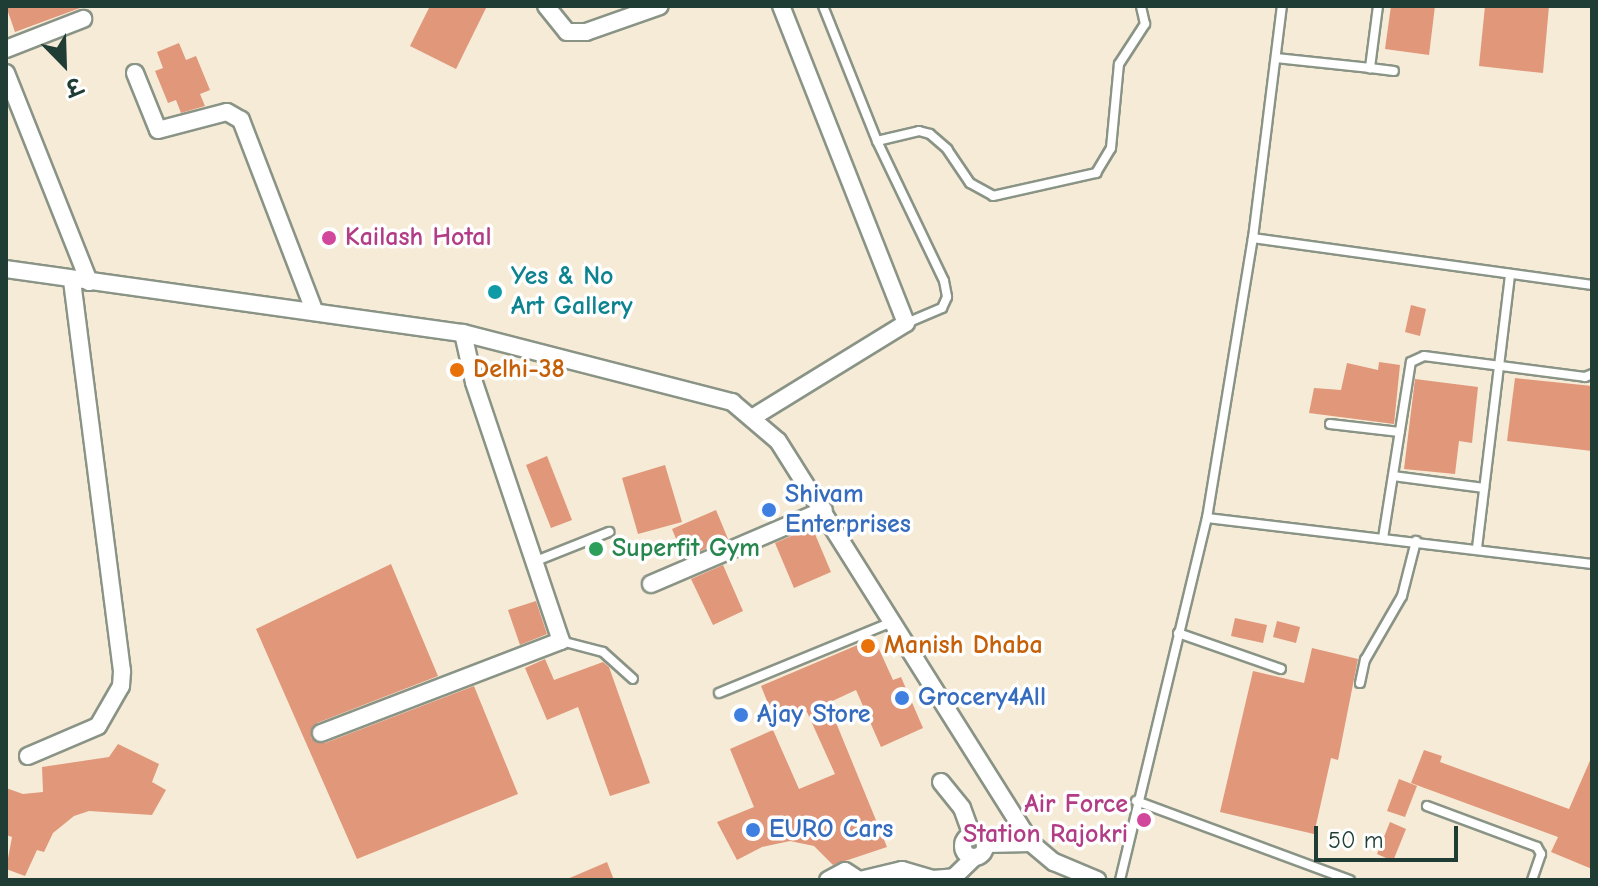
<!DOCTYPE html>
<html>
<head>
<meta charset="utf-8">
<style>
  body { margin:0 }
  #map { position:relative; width:1598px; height:886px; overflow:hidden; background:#f6ebd7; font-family:"Comic Neue","Playpen Sans Deva",sans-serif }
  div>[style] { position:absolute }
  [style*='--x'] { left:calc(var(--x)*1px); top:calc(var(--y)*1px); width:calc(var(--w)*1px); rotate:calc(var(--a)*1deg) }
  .building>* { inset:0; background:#e0977a }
  .roads { filter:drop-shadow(2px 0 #8a9486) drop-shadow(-2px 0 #8a9486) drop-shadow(0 2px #8a9486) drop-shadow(0 -2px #8a9486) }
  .lane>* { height:8px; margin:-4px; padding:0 4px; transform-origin:4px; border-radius:4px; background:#fff }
  .street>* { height:16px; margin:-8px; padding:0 8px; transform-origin:8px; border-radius:8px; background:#fff }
  .street>.ring { margin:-8px; padding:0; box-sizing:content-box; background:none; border:16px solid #fff; border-radius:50% }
  .dots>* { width:22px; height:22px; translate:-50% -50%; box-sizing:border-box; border:4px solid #fff; border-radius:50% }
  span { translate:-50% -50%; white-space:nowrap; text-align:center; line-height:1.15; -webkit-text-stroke:7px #fff; paint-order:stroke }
  .hotel-label { font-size:26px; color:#b23c85; font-weight:700 }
  .left { translate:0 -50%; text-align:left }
  .right { translate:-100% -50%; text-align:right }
  .culture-label { font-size:26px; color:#0d838f; font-weight:700 }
  .food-label { font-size:26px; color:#c56008; font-weight:700 }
  .shop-label { font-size:26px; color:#366cbe; font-weight:700 }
  .leisure-label { font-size:26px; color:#27864d; font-weight:700 }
  .frame { position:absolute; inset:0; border:8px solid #1f3d34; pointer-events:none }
  .north { position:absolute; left:24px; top:24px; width:80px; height:80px; -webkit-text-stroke:6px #fff; paint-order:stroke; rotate:157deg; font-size:22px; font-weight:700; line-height:32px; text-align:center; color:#1f3d34 }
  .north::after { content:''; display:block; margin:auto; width:28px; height:36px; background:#1f3d34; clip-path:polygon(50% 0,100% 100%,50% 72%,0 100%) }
  .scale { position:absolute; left:1314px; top:826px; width:144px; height:36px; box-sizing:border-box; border:4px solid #1f3d34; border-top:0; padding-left:10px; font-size:24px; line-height:28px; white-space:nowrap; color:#1f3d34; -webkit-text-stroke:6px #fff; paint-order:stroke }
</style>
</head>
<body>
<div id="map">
  <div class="building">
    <div style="clip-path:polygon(6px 6px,80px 6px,80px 8px,15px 32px)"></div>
    <div style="clip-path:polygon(430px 6px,487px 6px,456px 69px,410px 46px)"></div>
    <div style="clip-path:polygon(1391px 6px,1435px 6px,1429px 55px,1385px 49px)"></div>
    <div style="clip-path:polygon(1485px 6px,1549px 6px,1543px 73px,1479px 66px)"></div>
    <div style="clip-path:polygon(179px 43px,186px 60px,196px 56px,210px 90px,200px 94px,205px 106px,181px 113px,176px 100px,168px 103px,155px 71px,163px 68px,157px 52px)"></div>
    <div style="clip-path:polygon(1411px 305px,1426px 309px,1420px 336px,1405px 332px)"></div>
    <div style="clip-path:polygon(1379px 362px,1400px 365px,1394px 424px,1309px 413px,1314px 388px,1341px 390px,1347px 363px,1378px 370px)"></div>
    <div style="clip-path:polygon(1515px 378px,1592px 386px,1592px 451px,1507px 441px)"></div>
    <div style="clip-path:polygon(1415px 379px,1478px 387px,1472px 443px,1459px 441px,1455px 474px,1404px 469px)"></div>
    <div style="clip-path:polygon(547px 456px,572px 520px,551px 528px,526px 465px)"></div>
    <div style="clip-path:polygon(665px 465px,682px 522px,638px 534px,622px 478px)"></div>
    <div style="clip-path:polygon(716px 510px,728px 539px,684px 558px,672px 529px)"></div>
    <div style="clip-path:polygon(812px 527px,831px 572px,794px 588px,775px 543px)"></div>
    <div style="clip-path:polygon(391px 564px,438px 676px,317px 723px,311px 738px,325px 743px,474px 686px,518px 794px,357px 859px,256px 629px)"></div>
    <div style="clip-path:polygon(723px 565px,743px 611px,713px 625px,691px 579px)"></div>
    <div style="clip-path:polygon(536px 601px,547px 634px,520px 645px,508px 610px)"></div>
    <div style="clip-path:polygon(1235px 618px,1267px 625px,1263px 643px,1231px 636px)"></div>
    <div style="clip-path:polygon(1277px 621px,1300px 627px,1296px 643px,1273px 637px)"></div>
    <div style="clip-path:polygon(874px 638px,893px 680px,901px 677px,923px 728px,881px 747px,856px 690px,828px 703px,887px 847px,833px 865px,814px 846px,790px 841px,762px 847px,737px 860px,717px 822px,754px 807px,730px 749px,773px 730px,799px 789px,835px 774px,807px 712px,776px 723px,761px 686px)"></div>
    <div style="clip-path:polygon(1312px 648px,1358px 659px,1338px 760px,1331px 758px,1314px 834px,1220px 812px,1253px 671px,1304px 683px)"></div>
    <div style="clip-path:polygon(545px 659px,554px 680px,603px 662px,609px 667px,650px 783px,610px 796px,578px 707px,547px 720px,525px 668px)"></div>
    <div style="clip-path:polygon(118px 744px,159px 764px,152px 782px,166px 790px,152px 815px,89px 811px,74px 816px,53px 833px,44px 852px,37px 850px,25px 876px,6px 869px,12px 837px,6px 835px,6px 788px,23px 794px,43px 792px,42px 767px,109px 757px)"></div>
    <div style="clip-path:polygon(1424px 750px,1442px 756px,1440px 762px,1569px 809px,1592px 756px,1592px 869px,1551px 852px,1558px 837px,1411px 783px)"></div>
    <div style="clip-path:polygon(1399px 779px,1417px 786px,1405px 817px,1387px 811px)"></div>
    <div style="clip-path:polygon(1390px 822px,1406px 829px,1393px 861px,1377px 854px)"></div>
    <div style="clip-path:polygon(607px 862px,614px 880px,565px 880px)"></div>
  </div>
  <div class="roads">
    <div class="lane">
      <div style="--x:823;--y:6;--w:145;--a:68.2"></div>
      <div style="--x:877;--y:141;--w:155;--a:64.4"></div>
      <div style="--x:944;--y:281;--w:16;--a:79"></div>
      <div style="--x:947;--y:297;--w:12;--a:114"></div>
      <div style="--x:942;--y:308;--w:39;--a:157"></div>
      <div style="--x:1378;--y:6;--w:63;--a:97.4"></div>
      <div style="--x:1370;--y:68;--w:24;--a:7"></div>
      <div style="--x:1276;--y:58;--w:95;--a:6.1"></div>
      <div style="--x:877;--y:141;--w:43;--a:-13.4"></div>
      <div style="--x:919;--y:131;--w:11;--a:15"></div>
      <div style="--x:930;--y:134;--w:23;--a:41"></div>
      <div style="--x:947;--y:149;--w:41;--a:55.9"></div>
      <div style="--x:970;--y:183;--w:26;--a:29"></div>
      <div style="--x:993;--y:196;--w:106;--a:-12.6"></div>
      <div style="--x:1096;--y:173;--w:29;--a:-59"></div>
      <div style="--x:1111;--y:148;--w:84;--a:-84.6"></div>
      <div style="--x:1119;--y:64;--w:48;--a:-57"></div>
      <div style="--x:1145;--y:24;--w:18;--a:-103"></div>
      <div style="--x:1253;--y:238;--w:342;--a:7.9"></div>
      <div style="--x:1330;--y:424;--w:70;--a:6.5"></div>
      <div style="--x:1393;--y:476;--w:92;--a:7.5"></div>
      <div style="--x:1207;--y:518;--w:388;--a:6.8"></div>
      <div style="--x:1383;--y:538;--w:178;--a:-81"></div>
      <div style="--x:1411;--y:362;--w:14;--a:-25"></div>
      <div style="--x:1424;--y:356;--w:162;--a:7.4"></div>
      <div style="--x:1585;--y:377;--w:8;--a:-23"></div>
      <div style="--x:1477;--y:548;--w:276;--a:-83.1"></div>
      <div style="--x:536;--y:561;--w:79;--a:-21.7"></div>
      <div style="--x:1178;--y:633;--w:109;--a:19.3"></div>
      <div style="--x:561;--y:641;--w:43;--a:14.7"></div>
      <div style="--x:603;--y:652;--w:40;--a:42"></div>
      <div style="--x:1360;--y:683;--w:24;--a:-78"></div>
      <div style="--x:1365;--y:660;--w:74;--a:-60"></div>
      <div style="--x:1402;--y:596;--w:57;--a:-75.7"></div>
      <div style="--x:719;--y:693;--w:187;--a:-22.3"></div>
      <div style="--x:1136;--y:801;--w:228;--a:20.3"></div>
      <div style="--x:1427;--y:806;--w:117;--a:20.4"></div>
      <div style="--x:1537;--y:847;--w:8;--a:60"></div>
      <div style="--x:1541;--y:854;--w:28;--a:109"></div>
      <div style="--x:1120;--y:880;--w:372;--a:-76.5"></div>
      <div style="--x:1207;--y:518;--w:284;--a:-80.7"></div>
      <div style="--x:1253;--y:238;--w:234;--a:-82.9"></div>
    </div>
    <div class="street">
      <div style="--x:546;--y:6;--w:33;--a:51"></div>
      <div style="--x:567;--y:32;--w:19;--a:0"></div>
      <div style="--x:586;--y:32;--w:78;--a:-19.4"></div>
      <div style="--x:6;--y:49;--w:83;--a:-21.3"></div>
      <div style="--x:6;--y:73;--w:225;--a:68.3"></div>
      <div style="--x:135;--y:73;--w:61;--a:68"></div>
      <div style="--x:158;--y:130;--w:71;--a:-14.6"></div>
      <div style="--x:227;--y:112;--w:16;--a:30"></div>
      <div style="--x:241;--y:120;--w:204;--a:69"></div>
      <div style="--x:6;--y:269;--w:461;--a:8"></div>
      <div style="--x:463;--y:333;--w:278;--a:14.4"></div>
      <div style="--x:732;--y:402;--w:60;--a:40.3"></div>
      <div style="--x:778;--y:441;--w:475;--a:57.8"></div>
      <div style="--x:1031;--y:843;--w:30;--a:40"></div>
      <div style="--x:1054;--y:862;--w:47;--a:22.7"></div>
      <div style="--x:755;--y:416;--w:177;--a:-31.6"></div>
      <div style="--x:906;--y:323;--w:341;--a:-111.5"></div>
      <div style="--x:651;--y:584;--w:188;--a:-23.2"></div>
      <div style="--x:321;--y:733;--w:257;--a:-21"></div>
      <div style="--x:561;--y:641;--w:273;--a:-108.6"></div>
      <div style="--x:474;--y:382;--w:50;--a:-102.7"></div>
      <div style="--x:28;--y:756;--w:76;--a:-23.2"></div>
      <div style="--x:98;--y:726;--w:46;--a:-60.1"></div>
      <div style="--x:121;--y:686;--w:15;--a:-86"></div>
      <div style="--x:122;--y:671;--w:394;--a:-97.3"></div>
      <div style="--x:941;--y:782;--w:33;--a:51"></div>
      <div style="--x:962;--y:808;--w:29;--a:70"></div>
      <div class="ring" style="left:963px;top:835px;width:6px;height:6px"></div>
      <div style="--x:986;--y:844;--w:45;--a:-1.3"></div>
      <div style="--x:828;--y:880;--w:19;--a:-28"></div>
      <div style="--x:845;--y:871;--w:17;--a:33"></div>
      <div style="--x:860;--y:880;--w:43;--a:-13.4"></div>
      <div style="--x:902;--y:870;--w:32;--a:16"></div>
      <div style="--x:933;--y:879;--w:21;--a:-5"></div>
      <div style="--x:954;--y:877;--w:29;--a:-44"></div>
    </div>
  </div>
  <div class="dots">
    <div style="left:329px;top:238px;background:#d1479c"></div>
    <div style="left:495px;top:292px;background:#0f9aa8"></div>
    <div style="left:457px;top:370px;background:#e8710a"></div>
    <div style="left:769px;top:510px;background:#3f7fe0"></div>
    <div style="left:596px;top:549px;background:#2e9e5b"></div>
    <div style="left:868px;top:646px;background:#e8710a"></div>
    <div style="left:902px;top:698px;background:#3f7fe0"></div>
    <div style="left:741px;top:715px;background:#3f7fe0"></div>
    <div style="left:1144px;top:820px;background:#d1479c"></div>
    <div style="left:753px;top:830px;background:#3f7fe0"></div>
  </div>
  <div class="hotel-label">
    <span class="left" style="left:345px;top:238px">Kailash Hotal</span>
    <span class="right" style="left:1128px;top:820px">Air Force<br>Station Rajokri</span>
  </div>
  <div class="culture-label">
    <span class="left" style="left:511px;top:292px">Yes &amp; No<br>Art Gallery</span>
  </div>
  <div class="food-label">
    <span class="left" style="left:473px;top:370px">Delhi-38</span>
    <span class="left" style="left:884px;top:646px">Manish Dhaba</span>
  </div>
  <div class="shop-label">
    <span class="left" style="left:785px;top:510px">Shivam<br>Enterprises</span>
    <span class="left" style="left:918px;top:698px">Grocery4All</span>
    <span class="left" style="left:757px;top:715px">Ajay Store</span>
    <span class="left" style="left:769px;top:830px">EURO Cars</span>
  </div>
  <div class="leisure-label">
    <span class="left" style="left:612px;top:549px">Superfit Gym</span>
  </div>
  <div class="frame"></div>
  <div class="north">उ</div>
  <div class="scale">50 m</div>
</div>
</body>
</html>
